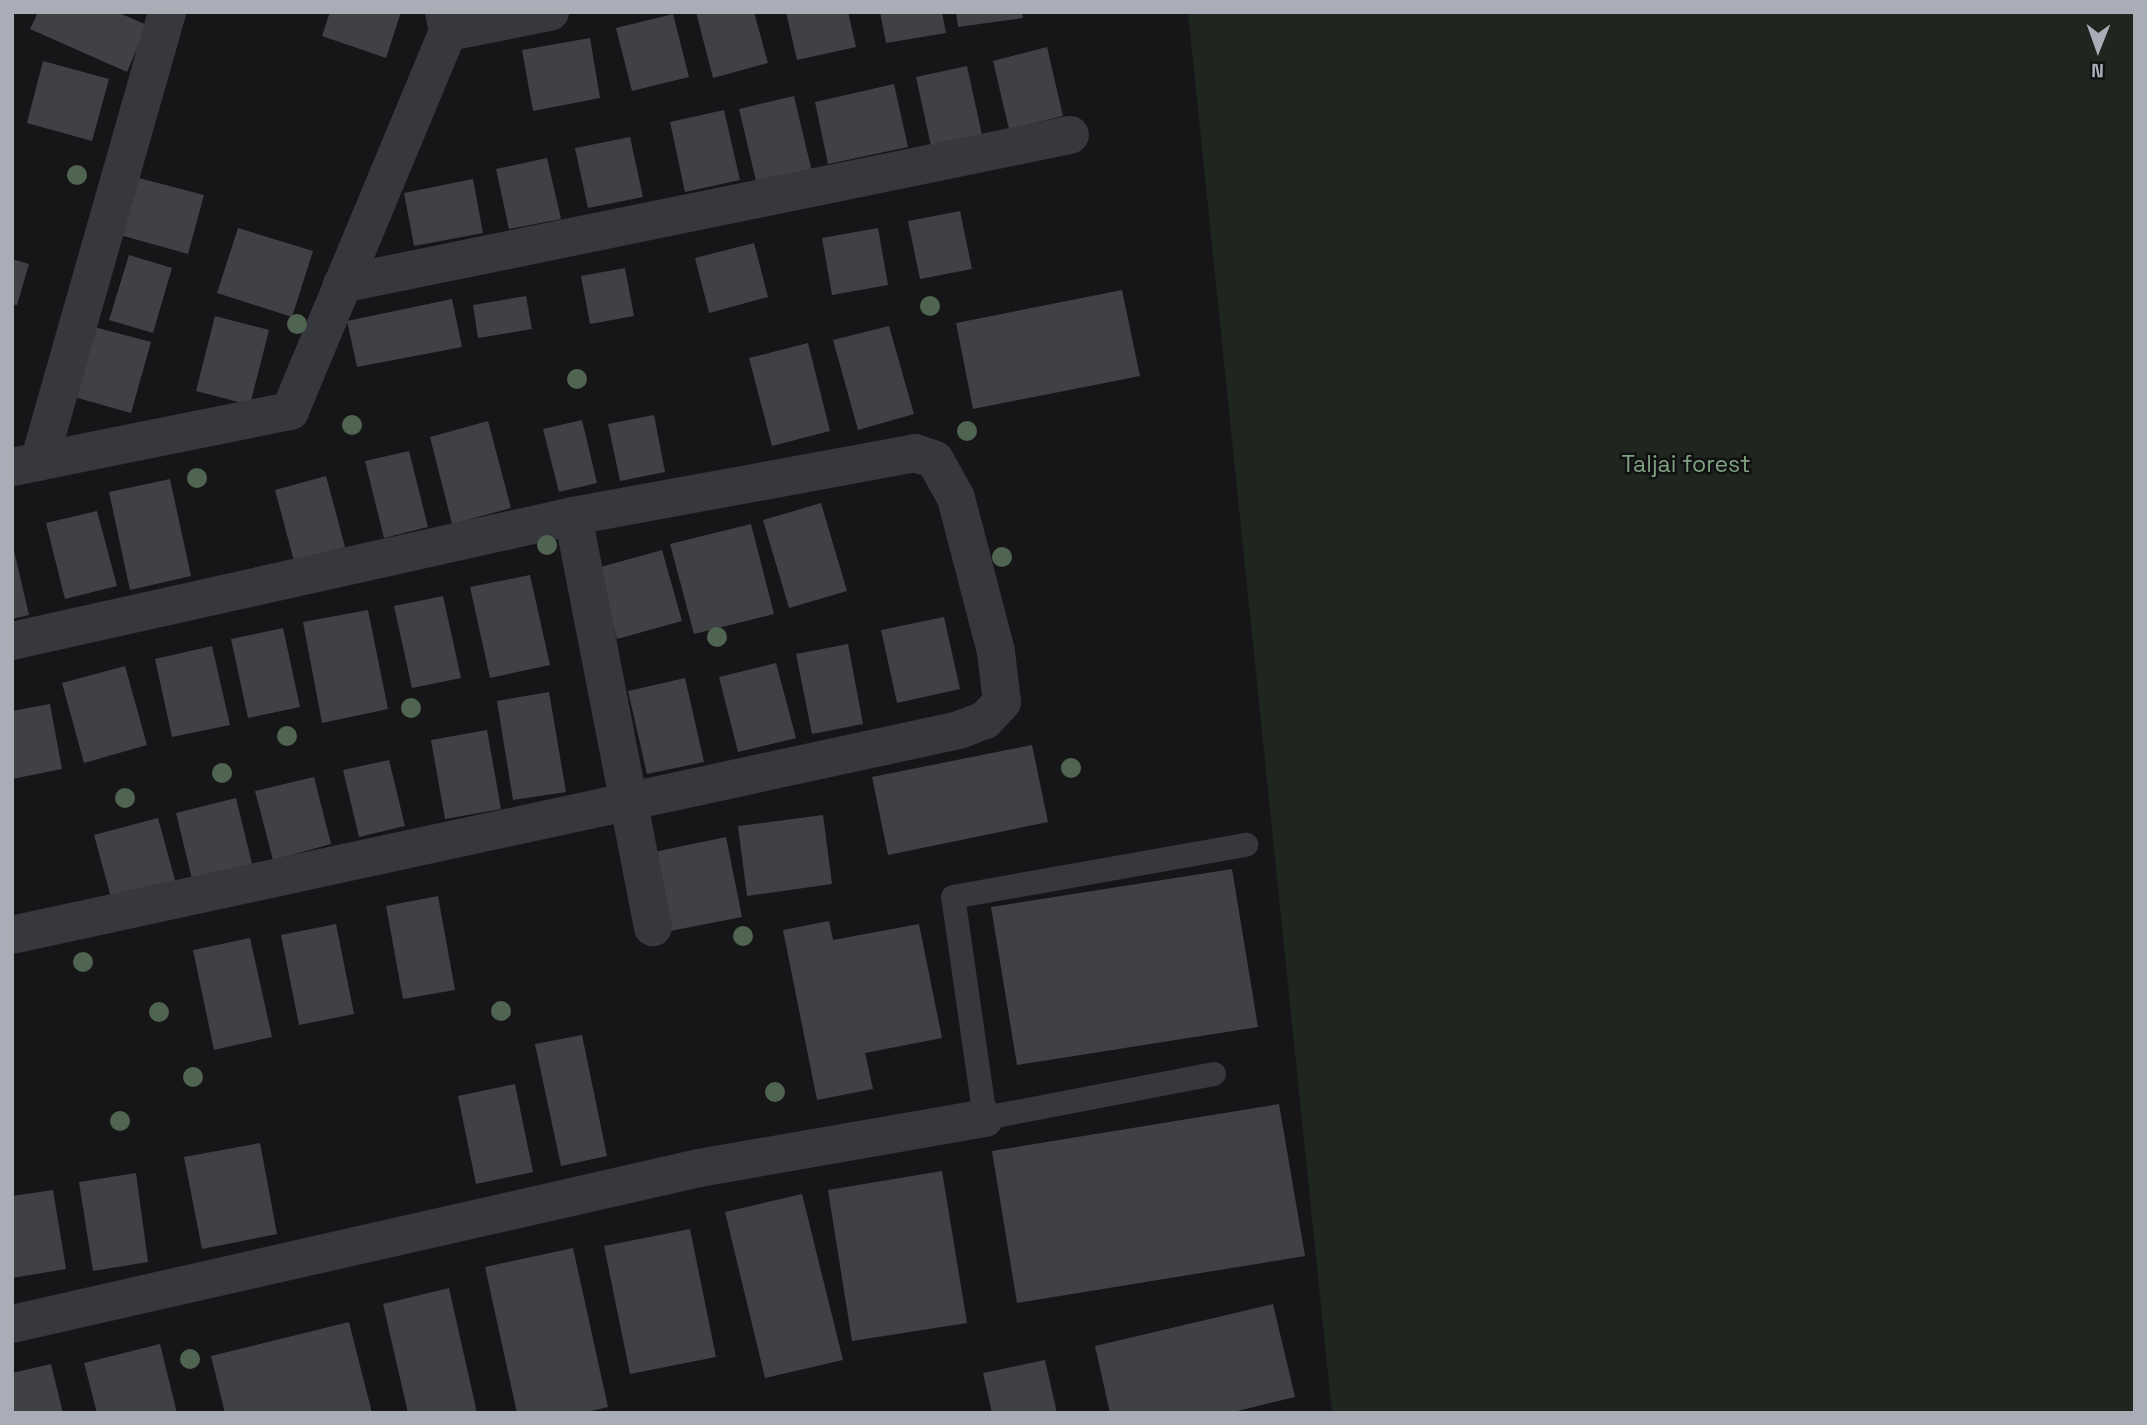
<!DOCTYPE html>
<html>
<head>
<meta charset="utf-8">
<style>
  body { margin:0 }
  #map { position:relative; width:2147px; height:1425px; overflow:hidden; background:#161618; font-family:"Space Grotesk",sans-serif }
  div>[style] { position:absolute }
  [style*='--x'] { left:calc(var(--x)*1px); top:calc(var(--y)*1px); width:calc(var(--w)*1px); rotate:calc(var(--a)*1deg) }
  .green>* { inset:0; background:#1e261f }
  .building>* { inset:0; background:#404145 }
  .service>* { height:24px; margin:-12px; padding:0 12px; transform-origin:12px; border-radius:12px; background:#37383d }
  .minor>* { height:38px; margin:-19px; padding:0 19px; transform-origin:19px; border-radius:19px; background:#37383d }
  .trees>* { width:20px; height:20px; margin:-10px; border-radius:50%; background:#506452 }
  span { translate:-50% -50%; white-space:nowrap; text-align:center; line-height:1.15; -webkit-text-stroke:5px #111113; paint-order:stroke }
  .park-label { font-size:23px; color:#7fa381 }
  .frame { position:absolute; inset:0; border:14px solid #a8adb8; pointer-events:none }
  .north { position:absolute; left:2063px; top:14px; width:70px; height:70px; -webkit-text-stroke:5px #111113; paint-order:stroke; rotate:181deg; font-size:19px; font-weight:700; line-height:28px; text-align:center; color:#a8adb8 }
  .north::after { content:''; display:block; margin:auto; width:24px; height:32px; background:#a8adb8; clip-path:polygon(50% 0,100% 100%,50% 72%,0 100%) }
</style>
</head>
<body>
<div id="map">
  <div class="green">
    <div style="clip-path:polygon(1188px 12px,2135px 12px,2135px 1413px,1332px 1413px)"></div>
  </div>
  <div class="building">
    <div style="clip-path:polygon(38px 12px,117px 12px,147px 25px,127px 72px,30px 29px)"></div>
    <div style="clip-path:polygon(330px 12px,401px 12px,386px 58px,322px 36px)"></div>
    <div style="clip-path:polygon(696px 12px,754px 12px,768px 63px,713px 78px)"></div>
    <div style="clip-path:polygon(786px 12px,848px 12px,856px 47px,797px 60px)"></div>
    <div style="clip-path:polygon(880px 12px,942px 12px,946px 33px,886px 43px)"></div>
    <div style="clip-path:polygon(956px 12px,1022px 12px,1023px 18px,958px 27px)"></div>
    <div style="clip-path:polygon(673px 14px,689px 77px,632px 91px,616px 28px)"></div>
    <div style="clip-path:polygon(590px 38px,600px 98px,533px 111px,522px 50px)"></div>
    <div style="clip-path:polygon(1047px 47px,1063px 116px,1009px 129px,993px 61px)"></div>
    <div style="clip-path:polygon(43px 61px,109px 79px,92px 141px,27px 123px)"></div>
    <div style="clip-path:polygon(967px 66px,982px 135px,931px 146px,916px 77px)"></div>
    <div style="clip-path:polygon(894px 84px,908px 147px,828px 164px,815px 102px)"></div>
    <div style="clip-path:polygon(794px 96px,812px 172px,757px 185px,739px 109px)"></div>
    <div style="clip-path:polygon(724px 110px,740px 180px,685px 192px,670px 122px)"></div>
    <div style="clip-path:polygon(630px 137px,643px 197px,588px 208px,575px 148px)"></div>
    <div style="clip-path:polygon(547px 158px,561px 219px,509px 229px,496px 169px)"></div>
    <div style="clip-path:polygon(135px 177px,204px 195px,188px 254px,120px 235px)"></div>
    <div style="clip-path:polygon(473px 179px,483px 233px,414px 246px,404px 193px)"></div>
    <div style="clip-path:polygon(960px 211px,972px 269px,920px 279px,908px 221px)"></div>
    <div style="clip-path:polygon(238px 228px,313px 251px,292px 317px,217px 293px)"></div>
    <div style="clip-path:polygon(878px 228px,888px 285px,832px 295px,822px 238px)"></div>
    <div style="clip-path:polygon(754px 243px,768px 297px,709px 313px,695px 258px)"></div>
    <div style="clip-path:polygon(129px 255px,172px 268px,153px 333px,109px 320px)"></div>
    <div style="clip-path:polygon(12px 259px,29px 264px,17px 305px,12px 304px)"></div>
    <div style="clip-path:polygon(625px 268px,634px 316px,590px 324px,581px 276px)"></div>
    <div style="clip-path:polygon(1122px 290px,1140px 376px,973px 409px,956px 323px)"></div>
    <div style="clip-path:polygon(526px 296px,532px 329px,478px 338px,473px 305px)"></div>
    <div style="clip-path:polygon(452px 299px,462px 347px,357px 367px,347px 321px)"></div>
    <div style="clip-path:polygon(215px 316px,269px 330px,250px 405px,196px 391px)"></div>
    <div style="clip-path:polygon(889px 326px,914px 414px,858px 430px,833px 340px)"></div>
    <div style="clip-path:polygon(94px 327px,151px 342px,131px 413px,74px 397px)"></div>
    <div style="clip-path:polygon(808px 343px,830px 431px,772px 446px,749px 358px)"></div>
    <div style="clip-path:polygon(654px 415px,665px 472px,620px 481px,608px 424px)"></div>
    <div style="clip-path:polygon(582px 420px,597px 483px,559px 492px,543px 429px)"></div>
    <div style="clip-path:polygon(488px 421px,511px 508px,452px 524px,430px 437px)"></div>
    <div style="clip-path:polygon(409px 451px,428px 527px,384px 538px,365px 461px)"></div>
    <div style="clip-path:polygon(326px 476px,345px 547px,294px 561px,275px 490px)"></div>
    <div style="clip-path:polygon(170px 479px,191px 576px,130px 590px,109px 492px)"></div>
    <div style="clip-path:polygon(821px 503px,847px 591px,789px 608px,763px 520px)"></div>
    <div style="clip-path:polygon(97px 511px,117px 586px,65px 599px,46px 523px)"></div>
    <div style="clip-path:polygon(751px 524px,774px 614px,694px 634px,670px 544px)"></div>
    <div style="clip-path:polygon(13px 546px,29px 615px,12px 619px,12px 547px)"></div>
    <div style="clip-path:polygon(662px 550px,682px 621px,617px 639px,597px 568px)"></div>
    <div style="clip-path:polygon(530px 575px,550px 665px,490px 678px,470px 587px)"></div>
    <div style="clip-path:polygon(443px 596px,461px 678px,412px 688px,394px 606px)"></div>
    <div style="clip-path:polygon(368px 610px,388px 709px,322px 723px,303px 622px)"></div>
    <div style="clip-path:polygon(944px 617px,960px 689px,897px 703px,881px 630px)"></div>
    <div style="clip-path:polygon(283px 628px,300px 707px,248px 718px,231px 639px)"></div>
    <div style="clip-path:polygon(848px 644px,863px 724px,812px 734px,796px 654px)"></div>
    <div style="clip-path:polygon(212px 646px,230px 725px,172px 737px,155px 659px)"></div>
    <div style="clip-path:polygon(776px 663px,796px 738px,738px 752px,719px 677px)"></div>
    <div style="clip-path:polygon(125px 666px,147px 745px,84px 763px,62px 683px)"></div>
    <div style="clip-path:polygon(685px 678px,704px 762px,647px 774px,628px 691px)"></div>
    <div style="clip-path:polygon(549px 692px,566px 792px,513px 800px,497px 701px)"></div>
    <div style="clip-path:polygon(50px 704px,62px 769px,12px 779px,12px 711px)"></div>
    <div style="clip-path:polygon(487px 730px,501px 809px,445px 819px,431px 740px)"></div>
    <div style="clip-path:polygon(1032px 745px,1048px 822px,888px 855px,872px 777px)"></div>
    <div style="clip-path:polygon(389px 760px,405px 826px,359px 837px,343px 770px)"></div>
    <div style="clip-path:polygon(314px 777px,331px 844px,273px 860px,255px 791px)"></div>
    <div style="clip-path:polygon(236px 798px,252px 864px,192px 879px,176px 813px)"></div>
    <div style="clip-path:polygon(823px 815px,832px 884px,747px 896px,738px 826px)"></div>
    <div style="clip-path:polygon(158px 818px,176px 884px,112px 901px,94px 835px)"></div>
    <div style="clip-path:polygon(726px 837px,742px 917px,670px 931px,654px 852px)"></div>
    <div style="clip-path:polygon(1232px 869px,1258px 1027px,1017px 1065px,991px 907px)"></div>
    <div style="clip-path:polygon(438px 896px,455px 990px,403px 999px,386px 906px)"></div>
    <div style="clip-path:polygon(829px 921px,833px 940px,919px 924px,942px 1038px,865px 1053px,873px 1089px,817px 1100px,783px 930px)"></div>
    <div style="clip-path:polygon(336px 924px,354px 1014px,299px 1025px,281px 935px)"></div>
    <div style="clip-path:polygon(250px 938px,272px 1037px,214px 1050px,193px 950px)"></div>
    <div style="clip-path:polygon(582px 1035px,607px 1156px,561px 1166px,535px 1044px)"></div>
    <div style="clip-path:polygon(515px 1084px,533px 1172px,476px 1184px,458px 1096px)"></div>
    <div style="clip-path:polygon(1279px 1104px,1305px 1256px,1017px 1303px,992px 1151px)"></div>
    <div style="clip-path:polygon(260px 1143px,277px 1234px,202px 1249px,184px 1157px)"></div>
    <div style="clip-path:polygon(942px 1171px,967px 1323px,852px 1341px,828px 1190px)"></div>
    <div style="clip-path:polygon(136px 1173px,148px 1262px,93px 1271px,79px 1182px)"></div>
    <div style="clip-path:polygon(53px 1190px,66px 1269px,12px 1278px,12px 1196px)"></div>
    <div style="clip-path:polygon(802px 1194px,843px 1360px,765px 1378px,725px 1212px)"></div>
    <div style="clip-path:polygon(690px 1229px,716px 1357px,630px 1374px,604px 1246px)"></div>
    <div style="clip-path:polygon(573px 1248px,608px 1407px,583px 1413px,517px 1413px,485px 1267px)"></div>
    <div style="clip-path:polygon(449px 1288px,477px 1413px,408px 1413px,383px 1304px)"></div>
    <div style="clip-path:polygon(1273px 1304px,1295px 1397px,1229px 1413px,1110px 1413px,1095px 1346px)"></div>
    <div style="clip-path:polygon(349px 1322px,372px 1413px,225px 1413px,211px 1356px)"></div>
    <div style="clip-path:polygon(160px 1344px,177px 1413px,97px 1413px,84px 1363px)"></div>
    <div style="clip-path:polygon(1045px 1360px,1057px 1413px,992px 1413px,983px 1373px)"></div>
    <div style="clip-path:polygon(51px 1364px,63px 1413px,12px 1413px,12px 1373px)"></div>
  </div>
  <div class="service">
    <div style="--x:1214;--y:1074;--w:233;--a:169.1"></div>
    <div style="--x:985;--y:1118;--w:223;--a:-98.2"></div>
    <div style="--x:953;--y:897;--w:298;--a:-10.1"></div>
  </div>
  <div class="minor">
    <div style="--x:448;--y:32;--w:104;--a:-11.1"></div>
    <div style="--x:342;--y:284;--w:743;--a:-11.57"></div>
    <div style="--x:39;--y:462;--w:468;--a:-74.1"></div>
    <div style="--x:12;--y:467;--w:284;--a:-11.4"></div>
    <div style="--x:290;--y:411;--w:411;--a:-67.4"></div>
    <div style="--x:448;--y:32;--w:20;--a:-101"></div>
    <div style="--x:573;--y:516;--w:419;--a:79"></div>
    <div style="--x:12;--y:641;--w:575;--a:-12.56"></div>
    <div style="--x:573;--y:516;--w:348;--a:-10.4"></div>
    <div style="--x:915;--y:453;--w:21;--a:19"></div>
    <div style="--x:935;--y:460;--w:43;--a:61.1"></div>
    <div style="--x:956;--y:498;--w:159;--a:75.4"></div>
    <div style="--x:996;--y:652;--w:50;--a:83.2"></div>
    <div style="--x:1002;--y:702;--w:25;--a:133"></div>
    <div style="--x:985;--y:720;--w:28;--a:159"></div>
    <div style="--x:959;--y:730;--w:969;--a:167.79"></div>
    <div style="--x:12;--y:1324;--w:704;--a:-12.79"></div>
    <div style="--x:699;--y:1168;--w:290;--a:-9.9"></div>
  </div>
  <div class="trees">
    <div style="left:77px;top:175px"></div>
    <div style="left:930px;top:306px"></div>
    <div style="left:297px;top:324px"></div>
    <div style="left:577px;top:379px"></div>
    <div style="left:352px;top:425px"></div>
    <div style="left:967px;top:431px"></div>
    <div style="left:197px;top:478px"></div>
    <div style="left:547px;top:545px"></div>
    <div style="left:1002px;top:557px"></div>
    <div style="left:717px;top:637px"></div>
    <div style="left:411px;top:708px"></div>
    <div style="left:287px;top:736px"></div>
    <div style="left:1071px;top:768px"></div>
    <div style="left:222px;top:773px"></div>
    <div style="left:125px;top:798px"></div>
    <div style="left:743px;top:936px"></div>
    <div style="left:83px;top:962px"></div>
    <div style="left:501px;top:1011px"></div>
    <div style="left:159px;top:1012px"></div>
    <div style="left:193px;top:1077px"></div>
    <div style="left:775px;top:1092px"></div>
    <div style="left:120px;top:1121px"></div>
    <div style="left:190px;top:1359px"></div>
  </div>
  <div class="park-label">
    <span style="left:1686px;top:464px">Taljai forest</span>
  </div>
  <div class="frame"></div>
  <div class="north">N</div>
</div>
</body>
</html>
